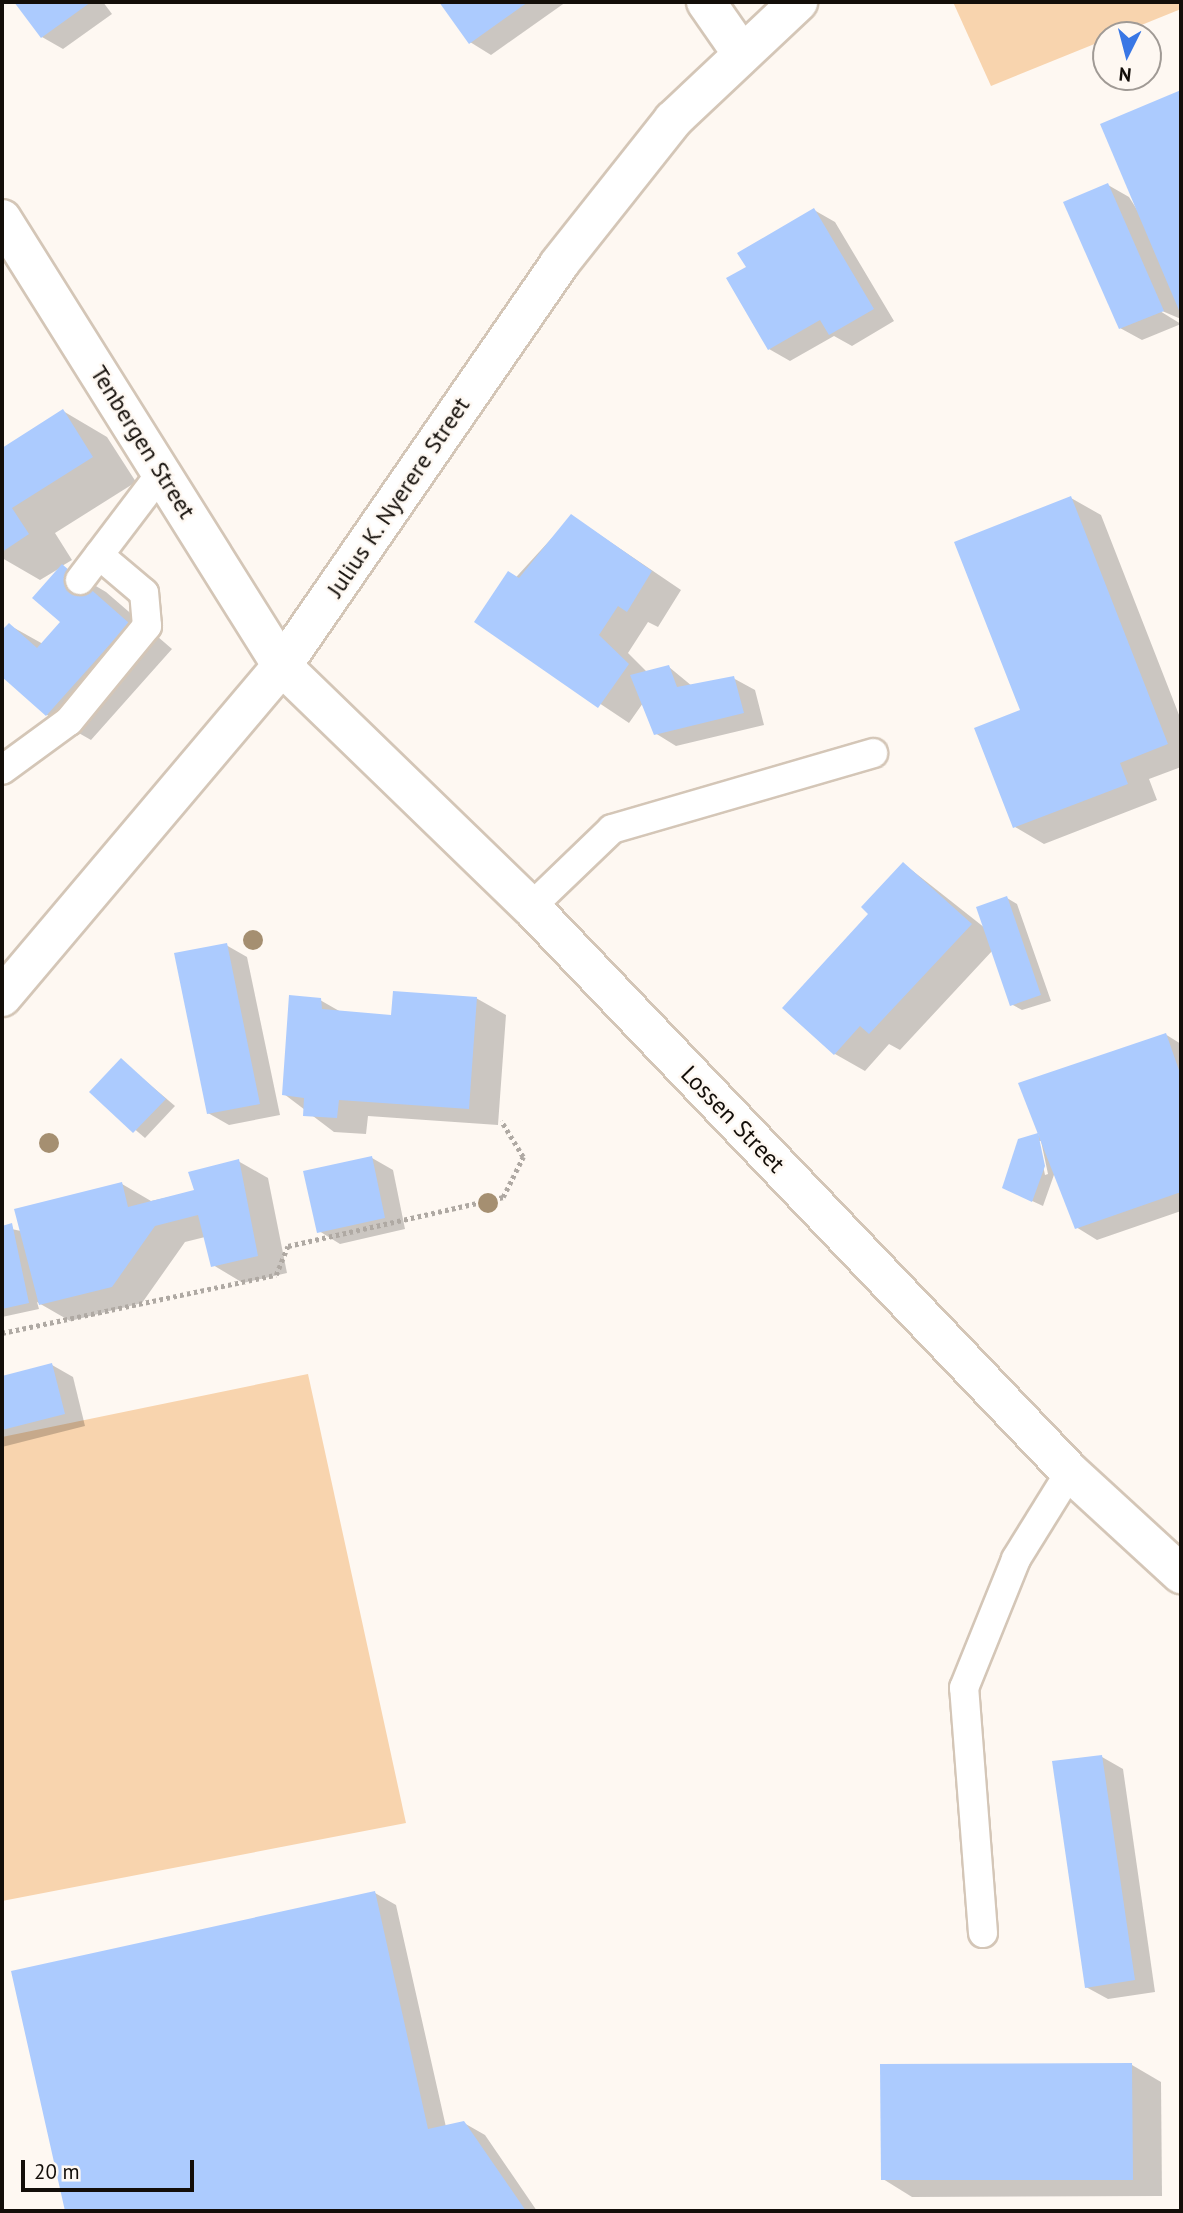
<!DOCTYPE html>
<html>
<head>
<meta charset="utf-8">
<style>
  body { margin:0 }
  #map { position:relative; width:1183px; height:2213px; overflow:hidden; background:#fef8f2; font-family:"PT Sans",sans-serif }
  div>[style] { position:absolute }
  [style*='--x'] { left:calc(var(--x)*1px); top:calc(var(--y)*1px); width:calc(var(--w)*1px); rotate:calc(var(--a)*1deg) }
  .green>* { inset:0; background:#f8d4ae }
  .shadow>* { inset:0; background:#0003 }
  .building>* { inset:0; background:#accbfe }
  .path>* { height:4.5px; margin-top:-2.25px; transform-origin:0; background:repeating-linear-gradient(90deg,#afa9a3 0 3.5px,transparent 0 7px) }
  .roads { filter:drop-shadow(2px 0 #d4c6b7) drop-shadow(-2px 0 #d4c6b7) drop-shadow(0 2px #d4c6b7) drop-shadow(0 -2px #d4c6b7) }
  .service>* { height:28px; margin:-14px; padding:0 14px; transform-origin:14px; border-radius:14px; background:#fff }
  .minor>* { height:38px; margin:-19px; padding:0 19px; transform-origin:19px; border-radius:19px; background:#fff }
  .tertiary>* { height:38px; margin:-19px; padding:0 19px; transform-origin:19px; border-radius:19px; background:#fff }
  .trees>* { width:20px; height:20px; margin:-10px; border-radius:50%; background:#a58f71 }
  span { translate:-50% -50%; white-space:nowrap; text-align:center; line-height:1.15; -webkit-text-stroke:5px #fef8f2; paint-order:stroke }
  .street-label { font-size:24px; color:#130e09 }
  .frame { position:absolute; inset:0; border:4px solid #130e09; pointer-events:none }
  .north { position:absolute; left:1092px; top:21px; width:70px; height:70px; box-sizing:border-box; background:#fef8f2; border:2px solid #a09a95; border-radius:50%; rotate:186deg; font-size:19px; font-weight:700; line-height:28px; text-align:center; color:#130e09 }
  .north::after { content:''; display:block; margin:auto; width:24px; height:32px; background:#3977e5; clip-path:polygon(50% 0,100% 100%,50% 72%,0 100%) }
  .scale { position:absolute; left:21px; top:2160px; width:173px; height:32px; box-sizing:border-box; border:4px solid #130e09; border-top:0; padding-left:9px; font-size:21px; line-height:24px; white-space:nowrap; color:#130e09; -webkit-text-stroke:5px #fef8f2; paint-order:stroke }
</style>
</head>
<body>
<div id="map">
  <div class="green">
    <div style="clip-path:polygon(953px 2px,1181px 2px,1181px 9px,991px 86px)"></div>
    <div style="clip-path:polygon(308px 1374px,406px 1823px,2px 1901px,2px 1437px)"></div>
  </div>
  <div class="shadow">
    <div style="clip-path:polygon(17px 2px,103px 2px,112px 14px,63px 49px,42px 37px)"></div>
    <div style="clip-path:polygon(442px 2px,566px 2px,491px 55px,470px 42px)"></div>
    <div style="clip-path:polygon(1181px 92px,1181px 319px,1155px 308px,1181px 324px,1142px 340px,1120px 328px,1108px 185px,1129px 197px,1141px 216px,1102px 125px)"></div>
    <div style="clip-path:polygon(814px 210px,835px 222px,894px 321px,852px 346px,834px 336px,790px 361px,769px 349px,748px 268px)"></div>
    <div style="clip-path:polygon(63px 411px,107px 437px,136px 482px,55px 533px,72px 560px,62px 566px,106px 592px,172px 649px,91px 740px,47px 715px,2px 674px,2px 633px,9px 625px,43px 644px,62px 622px,60px 568px,40px 580px,2px 558px,2px 450px)"></div>
    <div style="clip-path:polygon(1071px 498px,1101px 515px,1181px 720px,1181px 767px,1149px 779px,1157px 800px,1044px 844px,1015px 827px,1022px 711px)"></div>
    <div style="clip-path:polygon(572px 516px,681px 590px,658px 627px,648px 622px,628px 653px,647px 672px,669px 667px,692px 686px,733px 678px,755px 690px,764px 725px,676px 746px,655px 733px,643px 703px,629px 723px,476px 621px)"></div>
    <div style="clip-path:polygon(904px 864px,985px 928px,1007px 898px,1017px 904px,1051px 1001px,1022px 1010px,1011px 1004px,993px 950px,900px 1050px,889px 1044px,865px 1071px,835px 1054px,784px 1007px,871px 914px)"></div>
    <div style="clip-path:polygon(226px 945px,247px 957px,280px 1115px,229px 1125px,208px 1113px)"></div>
    <div style="clip-path:polygon(476px 998px,506px 1015px,498px 1125px,368px 1116px,366px 1134px,334px 1132px,284px 1094px,320px 1000px,341px 1012px,393px 1016px)"></div>
    <div style="clip-path:polygon(evenodd,1165px 1034px,1181px 1044px,1181px 1211px,1097px 1240px,1076px 1227px,1055px 1172px,1043px 1206px,1015px 1193px,1019px 1140px,1040px 1135px,1165px 1034px,1038px 1141px,1041px 1141px,1048px 1174px,1045px 1175px,1038px 1141px)"></div>
    <div style="clip-path:polygon(121px 1060px,175px 1106px,145px 1138px,91px 1092px)"></div>
    <div style="clip-path:polygon(372px 1158px,393px 1170px,405px 1229px,340px 1244px,319px 1231px)"></div>
    <div style="clip-path:polygon(238px 1161px,268px 1178px,287px 1273px,243px 1283px,213px 1265px,205px 1237px,185px 1242px,142px 1303px,70px 1321px,37px 1302px,39px 1309px,2px 1317px,2px 1227px,21px 1231px,122px 1184px,151px 1201px,196px 1191px)"></div>
    <div style="clip-path:polygon(52px 1365px,73px 1377px,85px 1426px,2px 1447px,2px 1378px)"></div>
    <div style="clip-path:polygon(1102px 1757px,1123px 1769px,1155px 1992px,1108px 1999px,1086px 1987px)"></div>
    <div style="clip-path:polygon(375px 1893px,396px 1905px,446px 2127px,464px 2123px,485px 2135px,537px 2211px,67px 2211px,14px 1972px)"></div>
    <div style="clip-path:polygon(1132px 2065px,1161px 2082px,1162px 2196px,912px 2197px,883px 2179px)"></div>
  </div>
  <div class="building">
    <div style="clip-path:polygon(14px 2px,91px 2px,41px 38px)"></div>
    <div style="clip-path:polygon(439px 2px,528px 2px,469px 44px)"></div>
    <div style="clip-path:polygon(1181px 90px,1181px 315px,1100px 124px)"></div>
    <div style="clip-path:polygon(1108px 183px,1164px 311px,1119px 329px,1063px 202px)"></div>
    <div style="clip-path:polygon(814px 208px,874px 309px,829px 335px,820px 320px,768px 350px,726px 278px,746px 267px,737px 253px)"></div>
    <div style="clip-path:polygon(63px 409px,93px 457px,12px 508px,29px 534px,2px 552px,2px 448px)"></div>
    <div style="clip-path:polygon(1071px 496px,1168px 744px,1120px 763px,1128px 784px,1013px 828px,974px 728px,1020px 710px,954px 542px)"></div>
    <div style="clip-path:polygon(571px 514px,652px 571px,627px 612px,618px 606px,599px 635px,629px 664px,598px 708px,474px 622px,508px 571px,519px 578px)"></div>
    <div style="clip-path:polygon(62px 564px,129px 623px,46px 716px,2px 677px,2px 630px,9px 623px,37px 648px,60px 622px,32px 598px)"></div>
    <div style="clip-path:polygon(669px 665px,677px 687px,734px 676px,744px 713px,654px 735px,630px 675px)"></div>
    <div style="clip-path:polygon(903px 862px,972px 924px,869px 1034px,860px 1026px,834px 1055px,782px 1008px,868px 914px,861px 907px)"></div>
    <div style="clip-path:polygon(1007px 896px,1041px 995px,1010px 1006px,976px 907px)"></div>
    <div style="clip-path:polygon(227px 943px,260px 1104px,207px 1114px,174px 953px)"></div>
    <div style="clip-path:polygon(393px 991px,477px 997px,469px 1109px,339px 1100px,337px 1118px,303px 1116px,304px 1098px,282px 1095px,289px 995px,321px 998px,322px 1009px,391px 1015px)"></div>
    <div style="clip-path:polygon(1166px 1033px,1181px 1076px,1181px 1192px,1075px 1229px,1018px 1083px)"></div>
    <div style="clip-path:polygon(121px 1058px,166px 1099px,133px 1133px,89px 1092px)"></div>
    <div style="clip-path:polygon(1038px 1133px,1045px 1166px,1032px 1202px,1002px 1188px,1018px 1139px)"></div>
    <div style="clip-path:polygon(372px 1156px,385px 1218px,317px 1233px,303px 1171px)"></div>
    <div style="clip-path:polygon(239px 1159px,258px 1256px,211px 1267px,198px 1215px,155px 1226px,112px 1287px,39px 1305px,14px 1209px,122px 1182px,128px 1207px,194px 1190px,188px 1172px)"></div>
    <div style="clip-path:polygon(12px 1223px,29px 1303px,2px 1309px,2px 1226px)"></div>
    <div style="clip-path:polygon(52px 1363px,65px 1414px,2px 1430px,2px 1376px)"></div>
    <div style="clip-path:polygon(1102px 1755px,1135px 1980px,1085px 1988px,1052px 1761px)"></div>
    <div style="clip-path:polygon(375px 1891px,428px 2129px,464px 2121px,526px 2211px,65px 2211px,11px 1971px)"></div>
    <div style="clip-path:polygon(1132px 2063px,1133px 2180px,881px 2180px,880px 2064px)"></div>
  </div>
  <div class="path">
    <div style="--x:2;--y:1333;--w:280;--a:-12"></div>
    <div style="--x:276;--y:1275;--w:31;--a:-68"></div>
    <div style="--x:288;--y:1246;--w:221;--a:-12.8"></div>
    <div style="--x:503;--y:1197;--w:45;--a:-63.4"></div>
    <div style="--x:523;--y:1157;--w:42;--a:-121.4"></div>
  </div>
  <div class="roads">
    <div class="service">
      <div style="--x:80;--y:580;--w:136;--a:-52.8"></div>
      <div style="--x:2;--y:770;--w:83;--a:-36.2"></div>
      <div style="--x:69;--y:721;--w:123;--a:-50.6"></div>
      <div style="--x:147;--y:626;--w:33;--a:-95"></div>
      <div style="--x:144;--y:593;--w:59;--a:-139.8"></div>
      <div style="--x:531;--y:907;--w:112;--a:-43.9"></div>
      <div style="--x:612;--y:829;--w:272;--a:-16.2"></div>
      <div style="--x:983;--y:1933;--w:246;--a:-94.4"></div>
      <div style="--x:964;--y:1688;--w:139;--a:-68"></div>
      <div style="--x:1016;--y:1559;--w:102;--a:-58.2"></div>
    </div>
    <div class="minor">
      <div style="--x:706;--y:2;--w:60;--a:55.2"></div>
      <div style="--x:2;--y:219;--w:527;--a:57.94"></div>
      <div style="--x:282;--y:666;--w:347;--a:44.1"></div>
      <div style="--x:531;--y:907;--w:781;--a:46.35"></div>
      <div style="--x:1070;--y:1472;--w:151;--a:42.6"></div>
    </div>
    <div class="tertiary">
      <div style="--x:2;--y:997;--w:434;--a:-49.8"></div>
      <div style="--x:282;--y:666;--w:488;--a:-55.4"></div>
      <div style="--x:559;--y:264;--w:184;--a:-51.6"></div>
      <div style="--x:673;--y:120;--w:172;--a:-43.3"></div>
    </div>
  </div>
  <div class="trees">
    <div style="left:253px;top:940px"></div>
    <div style="left:49px;top:1143px"></div>
    <div style="left:488px;top:1203px"></div>
  </div>
  <div class="street-label">
    <span style="left:143px;top:442px;rotate:58deg">Tenbergen Street</span>
    <span style="left:398px;top:497px;rotate:-56deg">Julius K. Nyerere Street</span>
    <span style="left:733px;top:1119px;rotate:46deg">Lossen Street</span>
  </div>
  <div class="frame"></div>
  <div class="north">N</div>
  <div class="scale">20 m</div>
</div>
</body>
</html>
